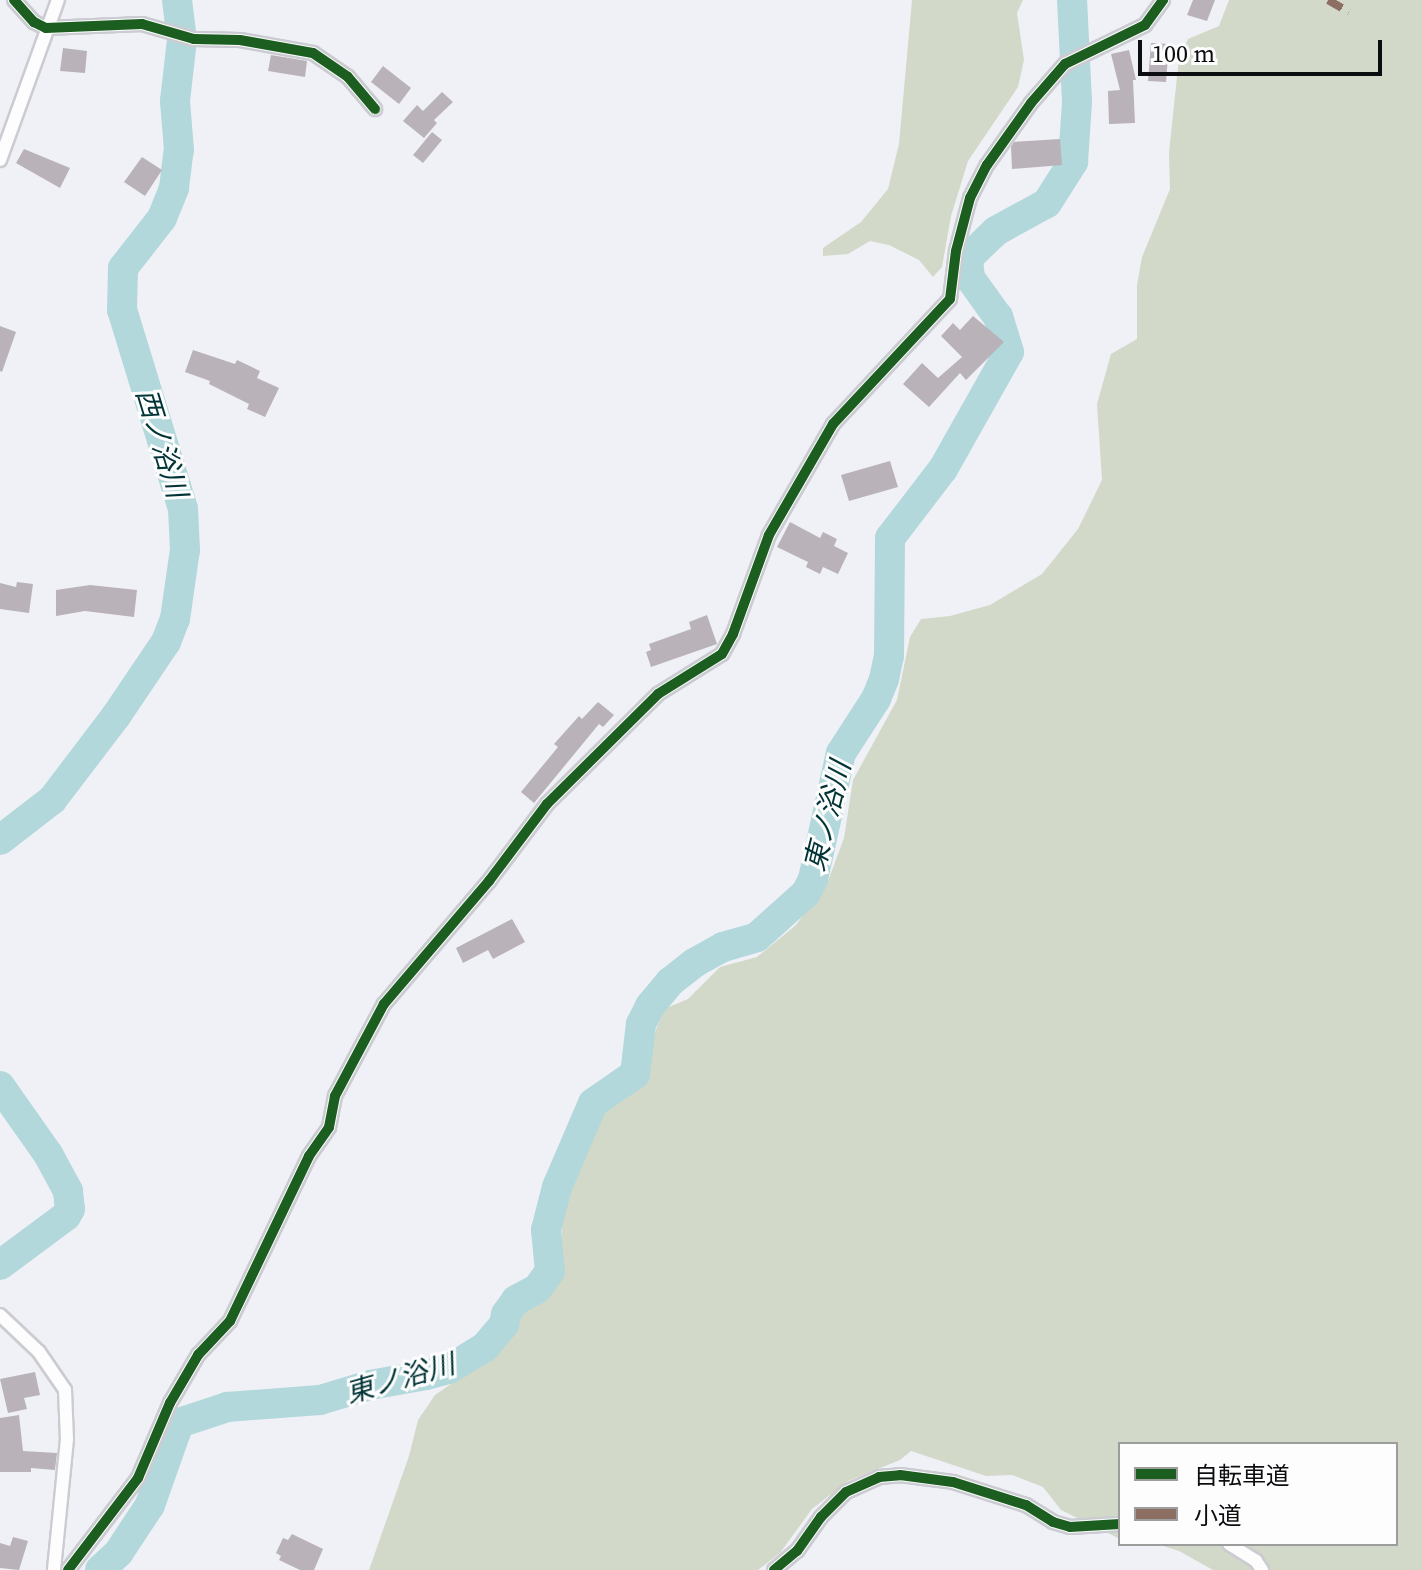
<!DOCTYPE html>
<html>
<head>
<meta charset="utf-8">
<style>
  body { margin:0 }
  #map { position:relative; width:1422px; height:1570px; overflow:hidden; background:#f0f1f7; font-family:"Source Serif 4","Noto Sans JP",serif }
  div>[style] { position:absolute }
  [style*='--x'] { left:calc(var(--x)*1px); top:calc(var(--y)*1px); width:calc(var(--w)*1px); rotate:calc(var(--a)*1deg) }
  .green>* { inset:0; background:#d2d9c8 }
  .river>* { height:30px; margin:-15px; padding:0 15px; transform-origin:15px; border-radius:15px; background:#b2d8db }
  .building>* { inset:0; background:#b9b2b8 }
  .roads { filter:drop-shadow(2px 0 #cbccd1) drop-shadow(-2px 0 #cbccd1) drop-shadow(0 2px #cbccd1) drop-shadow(0 -2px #cbccd1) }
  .minor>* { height:12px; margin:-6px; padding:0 6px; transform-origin:6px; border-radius:6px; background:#fdfdfe }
  .quiet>* { height:8px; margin-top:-4px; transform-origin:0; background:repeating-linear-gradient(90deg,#8d6e63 0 16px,transparent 0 24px) }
  .cycleway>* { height:10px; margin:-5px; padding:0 5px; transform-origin:5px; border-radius:5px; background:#1b5e20 }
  span { translate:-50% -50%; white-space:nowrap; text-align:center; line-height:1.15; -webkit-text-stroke:6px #fdfdfd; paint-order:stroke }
  .water-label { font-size:28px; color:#003336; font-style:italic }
  .legend { position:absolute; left:1118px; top:1442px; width:280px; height:104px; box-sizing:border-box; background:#fdfdfd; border:2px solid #9d9d9e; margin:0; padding:10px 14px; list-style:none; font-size:24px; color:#0c0d10 }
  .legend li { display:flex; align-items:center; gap:16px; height:40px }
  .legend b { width:40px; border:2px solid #9d9d9e }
  .scale { position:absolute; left:1138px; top:40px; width:244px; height:36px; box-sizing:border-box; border:4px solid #0c0d10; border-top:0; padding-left:10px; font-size:24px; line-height:28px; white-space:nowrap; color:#0c0d10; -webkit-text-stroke:6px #fdfdfd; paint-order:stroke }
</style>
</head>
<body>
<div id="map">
  <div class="green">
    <div style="clip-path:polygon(912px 0,1023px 0,1017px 13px,1024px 60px,1018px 87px,968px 161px,951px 216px,942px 267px,933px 277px,919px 260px,889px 245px,870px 241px,848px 254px,823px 256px,823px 248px,861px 222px,888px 189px,899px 144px)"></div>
    <div style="clip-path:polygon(1229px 0,1422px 0,1422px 1570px,1213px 1570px,1179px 1551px,1157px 1544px,1396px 1544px,1396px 1444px,1120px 1444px,1120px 1539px,1061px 1510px,1043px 1487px,1012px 1475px,986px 1476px,911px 1451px,900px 1460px,848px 1481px,812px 1509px,780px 1553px,758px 1570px,369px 1570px,409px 1456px,418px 1420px,435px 1395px,484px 1361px,503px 1341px,517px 1313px,549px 1293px,559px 1278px,564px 1195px,587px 1127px,609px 1103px,635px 1084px,664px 1009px,688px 999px,720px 967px,757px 957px,796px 925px,828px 881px,844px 838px,853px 780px,897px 700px,910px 637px,921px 619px,950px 616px,990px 605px,1042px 574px,1078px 529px,1102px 480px,1097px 404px,1111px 354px,1137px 339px,1137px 285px,1142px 257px,1170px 189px,1169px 152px,1179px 58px,1188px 39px,1219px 26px)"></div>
  </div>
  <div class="river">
    <div style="--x:0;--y:840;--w:66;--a:-37.6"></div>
    <div style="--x:52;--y:800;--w:106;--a:-52.7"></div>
    <div style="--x:116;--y:716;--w:89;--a:-56"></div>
    <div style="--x:166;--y:642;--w:25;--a:-69"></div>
    <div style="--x:175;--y:619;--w:70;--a:-81.8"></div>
    <div style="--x:185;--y:550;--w:41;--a:-92.8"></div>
    <div style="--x:183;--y:509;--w:208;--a:-107"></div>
    <div style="--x:122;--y:310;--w:42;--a:-88.6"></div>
    <div style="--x:123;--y:268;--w:63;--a:-52"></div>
    <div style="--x:162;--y:218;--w:32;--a:-68"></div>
    <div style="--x:174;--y:188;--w:38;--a:-83"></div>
    <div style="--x:179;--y:150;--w:49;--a:-94.7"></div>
    <div style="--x:175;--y:101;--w:61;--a:-83.5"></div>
    <div style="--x:182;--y:40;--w:40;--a:-97.1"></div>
    <div style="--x:0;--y:1086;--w:83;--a:54.8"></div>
    <div style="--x:48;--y:1154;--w:42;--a:61.6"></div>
    <div style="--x:68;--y:1191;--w:18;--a:84"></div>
    <div style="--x:70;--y:1209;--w:8;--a:120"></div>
    <div style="--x:66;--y:1216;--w:82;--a:143.4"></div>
    <div style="--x:100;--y:1570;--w:26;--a:-43"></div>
    <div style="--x:119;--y:1552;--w:56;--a:-56.6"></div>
    <div style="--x:150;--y:1505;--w:87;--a:-70.5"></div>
    <div style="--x:179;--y:1423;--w:51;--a:-18.4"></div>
    <div style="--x:227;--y:1407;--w:93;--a:-4.3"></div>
    <div style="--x:320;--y:1400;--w:52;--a:-16.7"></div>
    <div style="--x:370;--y:1385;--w:57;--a:-10.1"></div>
    <div style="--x:426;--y:1375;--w:24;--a:-15"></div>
    <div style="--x:449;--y:1369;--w:42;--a:-31.4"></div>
    <div style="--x:485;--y:1347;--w:30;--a:-50"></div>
    <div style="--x:504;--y:1324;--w:10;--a:-79"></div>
    <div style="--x:506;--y:1314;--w:17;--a:-54"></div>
    <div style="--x:516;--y:1300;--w:24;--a:-28"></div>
    <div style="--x:537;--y:1289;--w:22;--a:-54"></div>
    <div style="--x:550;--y:1271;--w:41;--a:-95.6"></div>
    <div style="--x:546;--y:1230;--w:44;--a:-75.7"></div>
    <div style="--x:557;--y:1187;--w:91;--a:-66.8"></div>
    <div style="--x:593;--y:1103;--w:51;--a:-34.6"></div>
    <div style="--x:635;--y:1074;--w:50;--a:-83.2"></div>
    <div style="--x:641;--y:1024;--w:20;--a:-63"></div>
    <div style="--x:650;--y:1006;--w:31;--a:-50"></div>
    <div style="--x:670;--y:982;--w:31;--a:-38"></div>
    <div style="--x:694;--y:963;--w:33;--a:-29"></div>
    <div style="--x:723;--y:947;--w:35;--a:-16"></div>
    <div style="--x:757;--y:937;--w:66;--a:-41.9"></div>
    <div style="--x:806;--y:893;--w:16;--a:-63"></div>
    <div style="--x:813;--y:879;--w:129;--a:-77.5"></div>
    <div style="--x:841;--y:753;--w:64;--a:-57.1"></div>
    <div style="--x:876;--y:699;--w:22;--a:-68"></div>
    <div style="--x:884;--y:679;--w:24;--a:-78"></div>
    <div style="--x:889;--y:656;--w:118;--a:-89.5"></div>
    <div style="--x:890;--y:538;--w:87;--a:-52.5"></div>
    <div style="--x:943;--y:469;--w:134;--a:-60.6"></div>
    <div style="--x:1009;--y:352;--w:37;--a:-107"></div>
    <div style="--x:998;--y:317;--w:48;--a:-125.7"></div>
    <div style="--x:970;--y:278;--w:20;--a:-96"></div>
    <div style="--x:968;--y:258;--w:39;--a:-44"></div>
    <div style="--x:996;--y:231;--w:58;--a:-28.8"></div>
    <div style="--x:1047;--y:203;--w:49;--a:-57.6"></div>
    <div style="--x:1073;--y:162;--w:61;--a:-86.2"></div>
    <div style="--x:1077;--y:101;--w:101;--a:-92.8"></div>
  </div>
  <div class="building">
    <div style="clip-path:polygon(1193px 0,1215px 0,1207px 21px,1187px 15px)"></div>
    <div style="clip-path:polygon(1151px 43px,1169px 44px,1166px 82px,1148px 81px)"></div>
    <div style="clip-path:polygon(63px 48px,87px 51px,85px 73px,60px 71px)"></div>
    <div style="clip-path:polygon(1129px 50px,1136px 80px,1133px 80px,1135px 123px,1109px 124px,1108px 91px,1120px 90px,1111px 54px)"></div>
    <div style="clip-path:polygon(271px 55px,307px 61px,305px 77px,268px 71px)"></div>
    <div style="clip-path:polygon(383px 66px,411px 88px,399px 104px,371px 82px)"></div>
    <div style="clip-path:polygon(442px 92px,453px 102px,434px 120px,437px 123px,424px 138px,403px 121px,417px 105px,423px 111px)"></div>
    <div style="clip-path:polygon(432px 132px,442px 140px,423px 163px,413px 155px)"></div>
    <div style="clip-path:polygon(1060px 139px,1062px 165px,1012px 169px,1011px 147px,1014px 142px)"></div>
    <div style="clip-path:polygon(24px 149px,70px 168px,60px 188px,16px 163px)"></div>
    <div style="clip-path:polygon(142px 157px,162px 170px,145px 196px,124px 182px)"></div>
    <div style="clip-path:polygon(973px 316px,1004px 342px,966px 380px,960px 373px,929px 407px,903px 384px,922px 363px,938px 378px,962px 357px,941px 336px,953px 323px,960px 330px)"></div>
    <div style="clip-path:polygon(0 326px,16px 332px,2px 372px,0 371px)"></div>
    <div style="clip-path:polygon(193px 350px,235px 364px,237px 360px,260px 371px,257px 378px,279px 388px,265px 417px,247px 409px,249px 404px,209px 384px,210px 381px,185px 372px)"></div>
    <div style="clip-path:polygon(890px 461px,898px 487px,849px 501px,841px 475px)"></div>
    <div style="clip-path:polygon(790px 522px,820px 538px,823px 532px,837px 539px,834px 546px,848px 553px,838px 574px,823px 567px,820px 574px,806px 567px,808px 562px,777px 547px)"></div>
    <div style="clip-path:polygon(17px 582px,33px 584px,29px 613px,0 609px,0 583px,16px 587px)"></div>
    <div style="clip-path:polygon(90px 585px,137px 590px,134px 617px,85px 611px,56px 616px,56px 590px)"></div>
    <div style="clip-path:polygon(707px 615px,717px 644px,651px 667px,646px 652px,651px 650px,649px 644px,691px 629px,689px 622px)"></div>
    <div style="clip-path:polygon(598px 702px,614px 715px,603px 727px,599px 724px,534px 803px,521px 792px,558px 747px,554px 744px,579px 716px,582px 719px)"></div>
    <div style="clip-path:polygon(512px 919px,525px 942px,493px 959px,488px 950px,463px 963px,456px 948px)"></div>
    <div style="clip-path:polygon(35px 1372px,40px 1395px,24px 1398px,27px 1409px,8px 1413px,0 1379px)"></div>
    <div style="clip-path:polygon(19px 1415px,23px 1451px,57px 1453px,55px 1470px,31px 1468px,31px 1472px,0 1472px,0 1418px)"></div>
    <div style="clip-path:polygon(292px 1534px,323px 1549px,314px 1570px,300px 1570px,279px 1560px,281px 1556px,276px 1553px,283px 1538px,288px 1540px)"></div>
    <div style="clip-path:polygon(13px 1537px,28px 1541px,19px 1570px,0 1568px,0 1543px,10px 1546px)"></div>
  </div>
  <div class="roads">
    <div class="minor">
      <div style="--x:14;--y:0;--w:30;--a:48"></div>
      <div style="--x:34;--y:22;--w:13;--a:27"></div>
      <div style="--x:46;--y:28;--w:96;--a:-2.4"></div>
      <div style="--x:142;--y:24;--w:54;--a:16.1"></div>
      <div style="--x:194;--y:39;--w:46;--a:1.2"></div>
      <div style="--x:240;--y:40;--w:74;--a:10.1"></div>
      <div style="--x:313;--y:53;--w:42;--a:34.4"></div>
      <div style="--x:348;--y:77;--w:42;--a:49.8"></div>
      <div style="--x:0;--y:160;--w:170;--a:-70.1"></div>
      <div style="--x:0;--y:1315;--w:54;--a:43.5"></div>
      <div style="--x:39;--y:1352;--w:46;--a:55.6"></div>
      <div style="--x:65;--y:1390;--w:49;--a:87.7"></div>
      <div style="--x:67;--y:1439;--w:132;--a:95.7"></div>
      <div style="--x:1229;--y:1544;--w:32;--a:32"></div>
      <div style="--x:1256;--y:1561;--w:11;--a:56"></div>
      <div style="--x:68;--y:1570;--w:116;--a:-52.7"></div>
      <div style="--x:138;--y:1478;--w:82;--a:-66.9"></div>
      <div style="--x:170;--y:1403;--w:56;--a:-59.7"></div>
      <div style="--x:198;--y:1355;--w:47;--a:-46.7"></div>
      <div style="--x:230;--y:1321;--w:183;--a:-64.4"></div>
      <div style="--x:309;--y:1156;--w:35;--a:-55"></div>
      <div style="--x:329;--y:1127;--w:32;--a:-79"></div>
      <div style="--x:335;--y:1096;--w:104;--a:-62"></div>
      <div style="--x:384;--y:1004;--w:162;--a:-49.5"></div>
      <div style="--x:489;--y:881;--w:96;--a:-53"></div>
      <div style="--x:547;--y:804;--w:156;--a:-44.7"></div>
      <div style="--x:658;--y:694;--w:75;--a:-32"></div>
      <div style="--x:722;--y:654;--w:23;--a:-61"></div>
      <div style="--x:733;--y:634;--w:105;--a:-70"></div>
      <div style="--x:769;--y:535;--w:128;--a:-60"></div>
      <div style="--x:833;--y:424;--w:171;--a:-46.9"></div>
      <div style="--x:950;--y:299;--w:48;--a:-82.9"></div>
      <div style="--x:956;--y:251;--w:55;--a:-75.2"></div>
      <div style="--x:970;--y:198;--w:37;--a:-63"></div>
      <div style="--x:987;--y:165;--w:76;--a:-54.6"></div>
      <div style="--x:1031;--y:103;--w:52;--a:-48.9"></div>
      <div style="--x:1065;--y:64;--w:89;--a:-26"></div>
      <div style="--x:1145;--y:25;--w:31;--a:-54"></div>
      <div style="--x:774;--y:1570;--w:30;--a:-40"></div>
      <div style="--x:797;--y:1551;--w:42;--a:-54.8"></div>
      <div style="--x:821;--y:1517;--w:35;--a:-45"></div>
      <div style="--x:846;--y:1492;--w:36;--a:-24"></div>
      <div style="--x:879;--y:1477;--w:21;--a:-5"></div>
      <div style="--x:900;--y:1475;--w:53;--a:7.5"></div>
      <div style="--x:953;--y:1482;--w:77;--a:17.5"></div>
      <div style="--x:1026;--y:1505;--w:32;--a:32"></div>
      <div style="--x:1053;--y:1522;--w:18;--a:16"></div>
      <div style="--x:1070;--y:1527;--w:50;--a:-3.4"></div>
    </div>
  </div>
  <div class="quiet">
    <div style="--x:1328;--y:0;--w:24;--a:30"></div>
  </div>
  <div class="cycleway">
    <div style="--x:14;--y:0;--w:30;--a:48"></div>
    <div style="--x:34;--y:22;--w:13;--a:27"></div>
    <div style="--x:46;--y:28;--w:96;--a:-2.4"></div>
    <div style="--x:142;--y:24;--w:54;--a:16.1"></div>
    <div style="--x:194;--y:39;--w:46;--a:1.2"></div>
    <div style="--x:240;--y:40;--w:74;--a:10.1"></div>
    <div style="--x:313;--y:53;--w:42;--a:34.4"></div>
    <div style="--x:348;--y:77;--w:42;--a:49.8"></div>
    <div style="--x:68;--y:1570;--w:116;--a:-52.7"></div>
    <div style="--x:138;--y:1478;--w:82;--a:-66.9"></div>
    <div style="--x:170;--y:1403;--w:56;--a:-59.7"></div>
    <div style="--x:198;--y:1355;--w:47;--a:-46.7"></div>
    <div style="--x:230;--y:1321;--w:183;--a:-64.4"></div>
    <div style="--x:309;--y:1156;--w:35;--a:-55"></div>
    <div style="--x:329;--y:1127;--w:32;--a:-79"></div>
    <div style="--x:335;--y:1096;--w:104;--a:-62"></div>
    <div style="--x:384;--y:1004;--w:162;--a:-49.5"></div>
    <div style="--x:489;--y:881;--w:96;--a:-53"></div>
    <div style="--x:547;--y:804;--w:156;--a:-44.7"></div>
    <div style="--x:658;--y:694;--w:75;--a:-32"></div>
    <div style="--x:722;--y:654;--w:23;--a:-61"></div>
    <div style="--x:733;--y:634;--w:105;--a:-70"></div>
    <div style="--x:769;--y:535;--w:128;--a:-60"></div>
    <div style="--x:833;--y:424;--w:171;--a:-46.9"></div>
    <div style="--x:950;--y:299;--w:48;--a:-82.9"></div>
    <div style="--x:956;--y:251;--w:55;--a:-75.2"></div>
    <div style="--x:970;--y:198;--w:37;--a:-63"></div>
    <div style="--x:987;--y:165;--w:76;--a:-54.6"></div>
    <div style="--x:1031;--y:103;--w:52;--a:-48.9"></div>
    <div style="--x:1065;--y:64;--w:89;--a:-26"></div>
    <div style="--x:1145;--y:25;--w:31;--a:-54"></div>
    <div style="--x:774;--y:1570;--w:30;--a:-40"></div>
    <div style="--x:797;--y:1551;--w:42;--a:-54.8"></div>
    <div style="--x:821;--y:1517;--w:35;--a:-45"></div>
    <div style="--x:846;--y:1492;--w:36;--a:-24"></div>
    <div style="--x:879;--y:1477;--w:21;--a:-5"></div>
    <div style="--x:900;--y:1475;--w:53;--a:7.5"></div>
    <div style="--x:953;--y:1482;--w:77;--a:17.5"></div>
    <div style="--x:1026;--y:1505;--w:32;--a:32"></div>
    <div style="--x:1053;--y:1522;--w:18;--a:16"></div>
    <div style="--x:1070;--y:1527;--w:50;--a:-3.4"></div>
  </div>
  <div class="water-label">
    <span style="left:162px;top:443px;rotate:73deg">西ノ浴川</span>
    <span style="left:827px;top:816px;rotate:-76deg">東ノ浴川</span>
    <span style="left:400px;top:1378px;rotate:-16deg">東ノ浴川</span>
  </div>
  <ul class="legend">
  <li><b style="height:10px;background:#1b5e20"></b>自転車道</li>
  <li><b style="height:10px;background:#8d6e63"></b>小道</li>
  </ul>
  <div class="scale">100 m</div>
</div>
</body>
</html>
